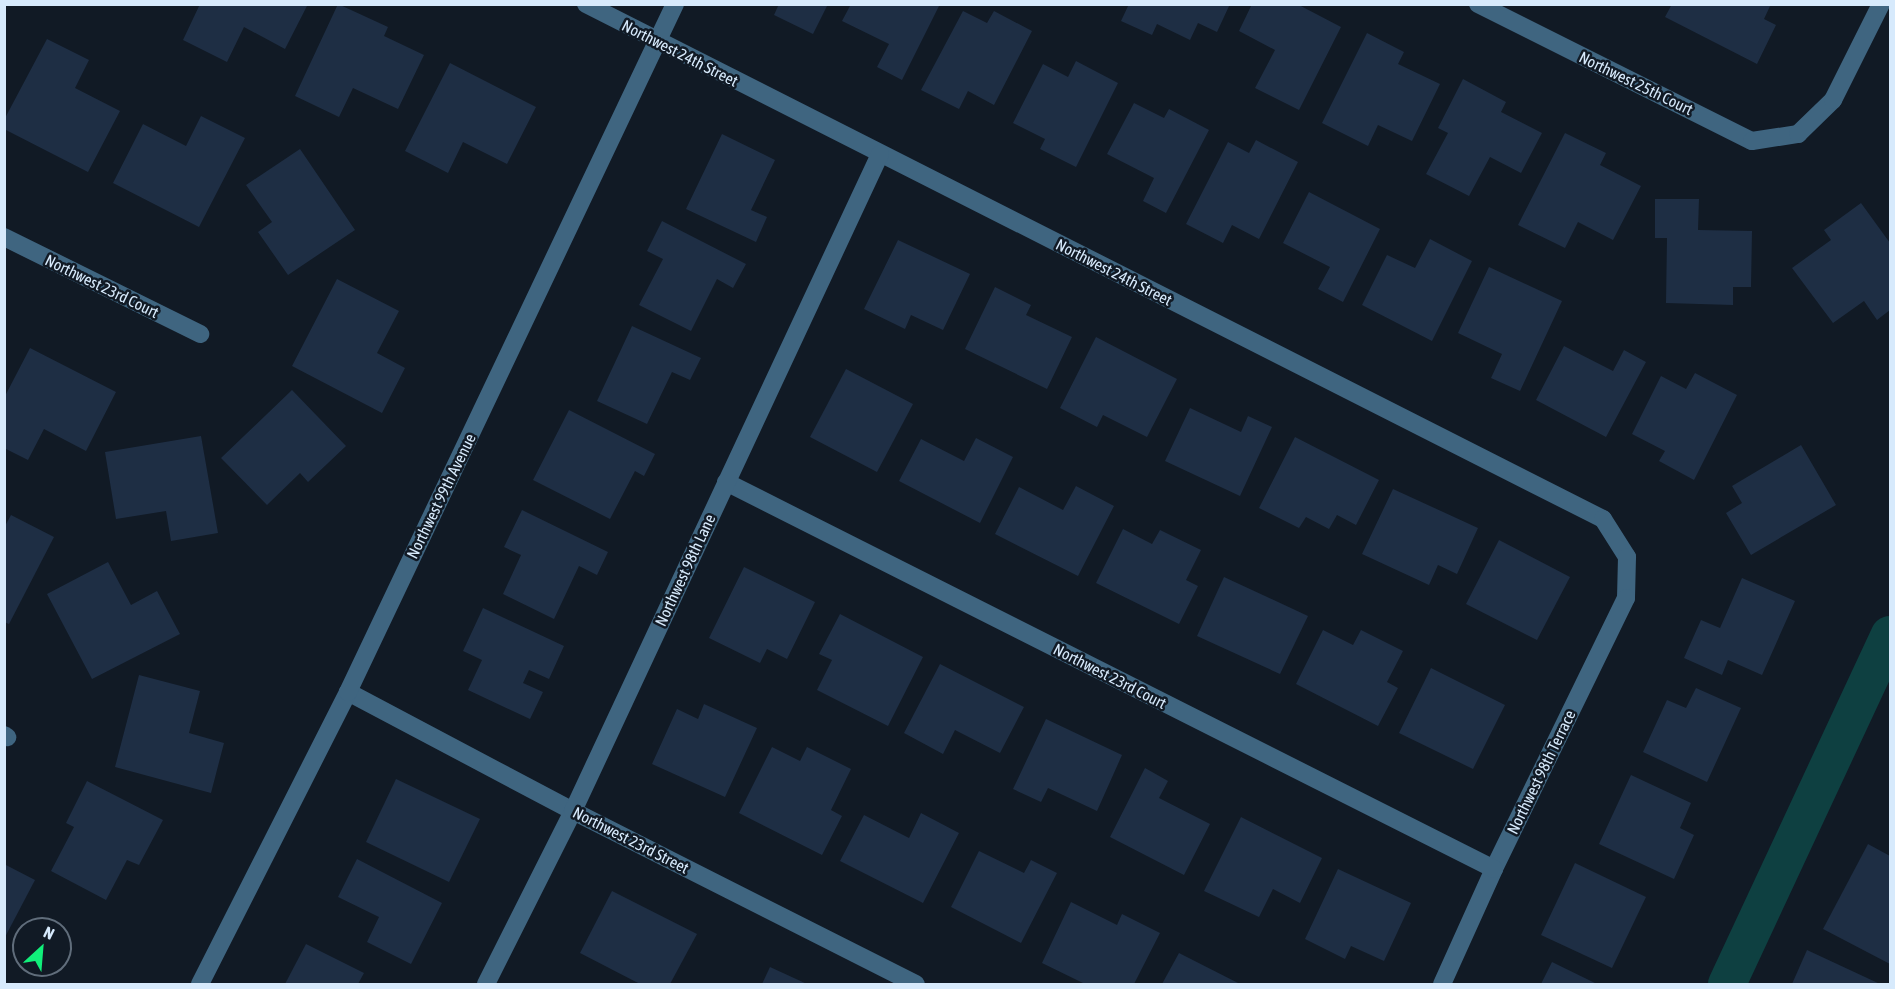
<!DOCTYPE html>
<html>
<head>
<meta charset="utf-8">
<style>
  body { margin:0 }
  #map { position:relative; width:1895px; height:989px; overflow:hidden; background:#111a25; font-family:"Asap Condensed",sans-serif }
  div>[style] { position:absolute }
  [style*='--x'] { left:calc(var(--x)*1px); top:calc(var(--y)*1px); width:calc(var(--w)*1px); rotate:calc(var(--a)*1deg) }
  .canal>* { height:38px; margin:-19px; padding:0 19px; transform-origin:19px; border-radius:19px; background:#0e4041 }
  .building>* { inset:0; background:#1e2e44 }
  .minor>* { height:18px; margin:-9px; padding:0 9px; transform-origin:9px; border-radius:9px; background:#3f6580 }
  span { translate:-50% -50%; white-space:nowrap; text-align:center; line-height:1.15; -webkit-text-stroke:5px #111a25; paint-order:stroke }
  .street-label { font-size:16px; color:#d7eafc }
  .frame { position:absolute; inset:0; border:6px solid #d7eafc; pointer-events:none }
  .north { position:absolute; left:12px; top:917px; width:60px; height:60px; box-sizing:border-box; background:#111a25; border:2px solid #606d7b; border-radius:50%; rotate:26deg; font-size:16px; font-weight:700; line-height:24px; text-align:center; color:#d7eafc }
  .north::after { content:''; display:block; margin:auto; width:21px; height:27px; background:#11ef7a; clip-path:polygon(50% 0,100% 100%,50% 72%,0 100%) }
</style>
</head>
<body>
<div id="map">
  <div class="canal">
    <div style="--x:1727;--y:984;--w:385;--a:-65"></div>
  </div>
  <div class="building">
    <div style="clip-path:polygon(200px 4px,308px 4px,285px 49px,244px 27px,227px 62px,183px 40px)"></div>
    <div style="clip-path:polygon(338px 4px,388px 27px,384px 36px,424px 55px,398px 109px,353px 88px,339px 117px,295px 96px)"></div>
    <div style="clip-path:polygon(779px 4px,828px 4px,813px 34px,774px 15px)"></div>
    <div style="clip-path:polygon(851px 4px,940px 4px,902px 80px,877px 67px,889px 44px,842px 21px)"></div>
    <div style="clip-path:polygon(1129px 4px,1230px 4px,1217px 32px,1198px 23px,1190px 40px,1157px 24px,1152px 35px,1121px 21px)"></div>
    <div style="clip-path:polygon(1252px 4px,1297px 4px,1341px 27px,1299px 110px,1255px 88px,1275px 50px,1239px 31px)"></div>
    <div style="clip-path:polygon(1672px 4px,1771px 4px,1764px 19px,1776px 25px,1757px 64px,1665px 17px)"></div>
    <div style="clip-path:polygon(963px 11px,987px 23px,994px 11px,1032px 31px,994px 105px,968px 91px,959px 109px,921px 90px)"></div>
    <div style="clip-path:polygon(1367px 33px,1404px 52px,1398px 64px,1440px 84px,1412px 141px,1378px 125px,1368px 146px,1322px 123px)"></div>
    <div style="clip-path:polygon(47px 39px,89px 60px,75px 88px,120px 111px,88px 172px,4px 129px,4px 120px)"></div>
    <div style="clip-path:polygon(1076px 61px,1118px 83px,1076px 167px,1040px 149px,1045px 139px,1013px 123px,1043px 64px,1068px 77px)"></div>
    <div style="clip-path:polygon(450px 63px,536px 107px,507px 164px,463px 142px,448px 173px,405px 151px)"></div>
    <div style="clip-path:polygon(1463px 79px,1506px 102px,1501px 112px,1542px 133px,1521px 173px,1490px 157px,1469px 196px,1426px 174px,1448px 133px,1438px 128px)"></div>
    <div style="clip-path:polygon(1134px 103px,1164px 118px,1169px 109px,1209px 130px,1166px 213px,1143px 201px,1154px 178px,1107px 154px)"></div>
    <div style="clip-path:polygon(201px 116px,245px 138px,199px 227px,113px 183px,143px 124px,186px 146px)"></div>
    <div style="clip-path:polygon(1565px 133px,1606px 153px,1600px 165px,1641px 186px,1613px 240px,1578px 222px,1565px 248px,1518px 225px)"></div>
    <div style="clip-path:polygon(722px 134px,775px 160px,751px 210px,767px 217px,756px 242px,686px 209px)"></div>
    <div style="clip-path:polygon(1256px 140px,1298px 162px,1259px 239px,1232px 225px,1223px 243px,1186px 224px,1228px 142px,1249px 153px)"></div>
    <div style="clip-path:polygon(300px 149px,355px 230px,288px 275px,258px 232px,272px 222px,246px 185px)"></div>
    <div style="clip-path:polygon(1309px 192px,1380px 229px,1343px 302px,1318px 289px,1330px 267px,1283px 243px)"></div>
    <div style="clip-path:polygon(1655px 199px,1699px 199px,1698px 230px,1752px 231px,1751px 287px,1733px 287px,1733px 305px,1666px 303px,1667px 238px,1655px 238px)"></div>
    <div style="clip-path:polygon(1861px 203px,1890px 243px,1890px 310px,1877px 320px,1864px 301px,1833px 323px,1792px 268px,1831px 240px,1824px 230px)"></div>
    <div style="clip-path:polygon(662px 221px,746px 264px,733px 288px,717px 279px,691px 331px,639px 305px,663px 259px,647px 251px)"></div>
    <div style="clip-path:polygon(1430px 239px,1472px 261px,1432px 341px,1362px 305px,1387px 255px,1415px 268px)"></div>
    <div style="clip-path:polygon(898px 240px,970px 274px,943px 330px,911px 315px,905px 329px,864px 309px)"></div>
    <div style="clip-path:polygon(1489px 267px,1562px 301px,1520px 391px,1491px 378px,1502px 354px,1458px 333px)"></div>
    <div style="clip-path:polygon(337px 279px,399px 311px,377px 353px,405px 368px,382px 413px,292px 366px)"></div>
    <div style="clip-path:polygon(995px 287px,1031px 305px,1026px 315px,1072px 337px,1047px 389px,965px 349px)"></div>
    <div style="clip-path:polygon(632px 326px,701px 358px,690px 380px,672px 372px,647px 424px,597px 401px)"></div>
    <div style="clip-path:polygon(1096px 337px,1177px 379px,1147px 437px,1103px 415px,1097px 427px,1060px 408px)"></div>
    <div style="clip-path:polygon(1564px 346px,1613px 371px,1624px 350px,1646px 362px,1606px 437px,1536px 400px)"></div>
    <div style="clip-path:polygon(30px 348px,116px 392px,86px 451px,44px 429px,28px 460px,4px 448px,4px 398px)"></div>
    <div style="clip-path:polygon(846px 369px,913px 404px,877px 472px,810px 437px)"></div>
    <div style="clip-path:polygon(1695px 373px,1737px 395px,1694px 480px,1659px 461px,1665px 451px,1632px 434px,1661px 376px,1686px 389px)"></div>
    <div style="clip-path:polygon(292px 390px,346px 446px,308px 482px,300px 473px,267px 505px,221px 458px)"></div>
    <div style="clip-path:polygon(1190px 408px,1241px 432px,1248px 416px,1272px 427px,1240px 496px,1165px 461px)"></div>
    <div style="clip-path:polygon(569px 410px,655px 454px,644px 476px,635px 471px,610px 519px,533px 480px)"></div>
    <div style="clip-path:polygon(201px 436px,218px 533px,171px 541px,166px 511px,116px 519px,105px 452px)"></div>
    <div style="clip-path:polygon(1295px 437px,1379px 480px,1356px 525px,1337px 515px,1329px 529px,1306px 517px,1299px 528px,1259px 508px)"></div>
    <div style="clip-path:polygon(976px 438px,1013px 457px,980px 523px,899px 481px,921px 439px,964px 461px)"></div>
    <div style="clip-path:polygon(1801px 445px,1836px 505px,1751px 555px,1726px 513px,1742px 503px,1732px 486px)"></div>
    <div style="clip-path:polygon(1076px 486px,1114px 506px,1078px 576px,995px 534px,1019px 487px,1063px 510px)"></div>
    <div style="clip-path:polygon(1393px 489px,1478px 528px,1457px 574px,1438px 565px,1429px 585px,1362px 554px)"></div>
    <div style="clip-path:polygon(522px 510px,608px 552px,597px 575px,579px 566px,554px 619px,503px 594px,521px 555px,504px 547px)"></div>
    <div style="clip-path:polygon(11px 515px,54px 537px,9px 624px,4px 622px,4px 528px)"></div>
    <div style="clip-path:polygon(1123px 529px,1152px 544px,1160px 530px,1201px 550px,1186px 580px,1198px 586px,1179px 624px,1096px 583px)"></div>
    <div style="clip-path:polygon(1499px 540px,1570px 577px,1537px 640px,1466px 604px)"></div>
    <div style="clip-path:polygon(108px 562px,131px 605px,157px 591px,180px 634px,92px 679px,47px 594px)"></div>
    <div style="clip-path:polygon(744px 567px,815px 602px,787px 659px,767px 649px,760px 663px,709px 638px)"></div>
    <div style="clip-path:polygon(1224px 577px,1308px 616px,1280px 674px,1197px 636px)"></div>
    <div style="clip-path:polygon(1742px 578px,1795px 601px,1762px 675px,1728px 660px,1722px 675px,1684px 658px,1701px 620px,1720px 628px)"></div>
    <div style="clip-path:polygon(483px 608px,564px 646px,549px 679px,529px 670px,523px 683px,543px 692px,530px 719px,468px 690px,482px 660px,463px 651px)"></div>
    <div style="clip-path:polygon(840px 614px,923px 657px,888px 726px,817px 690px,832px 660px,819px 654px)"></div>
    <div style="clip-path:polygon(1323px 630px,1353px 645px,1361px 630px,1403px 651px,1387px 682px,1398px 688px,1378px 726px,1296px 684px)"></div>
    <div style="clip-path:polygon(940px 664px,1024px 707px,1000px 753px,955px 730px,943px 754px,904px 733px)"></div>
    <div style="clip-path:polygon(1431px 668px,1505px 705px,1473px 769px,1399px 733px)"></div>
    <div style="clip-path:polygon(139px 675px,200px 691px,189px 733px,224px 743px,211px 793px,115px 767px)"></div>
    <div style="clip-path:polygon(1696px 688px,1741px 708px,1707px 782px,1643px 752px,1667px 700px,1686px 708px)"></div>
    <div style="clip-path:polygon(704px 704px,757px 728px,725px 797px,652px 764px,677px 709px,698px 719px)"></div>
    <div style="clip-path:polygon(1046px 719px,1122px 755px,1097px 811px,1048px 788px,1041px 802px,1013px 789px)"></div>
    <div style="clip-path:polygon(772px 747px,800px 761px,807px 747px,851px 769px,831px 810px,842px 816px,822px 855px,739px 813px)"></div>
    <div style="clip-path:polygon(1145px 768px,1168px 781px,1159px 798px,1210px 824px,1184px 875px,1110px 837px)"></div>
    <div style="clip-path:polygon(1631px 775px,1691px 803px,1680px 828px,1694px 835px,1674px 879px,1599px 844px)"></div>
    <div style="clip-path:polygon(396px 779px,480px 819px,449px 882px,366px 842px)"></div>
    <div style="clip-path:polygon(87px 781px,163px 820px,139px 865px,127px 860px,106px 900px,51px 871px,74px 827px,66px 823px)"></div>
    <div style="clip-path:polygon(921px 813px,959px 833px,923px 903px,840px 861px,864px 815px,909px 838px)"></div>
    <div style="clip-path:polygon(1241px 817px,1322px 858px,1300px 903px,1273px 889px,1259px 917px,1204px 891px)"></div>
    <div style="clip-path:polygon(1868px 844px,1890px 856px,1890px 964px,1823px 929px)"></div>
    <div style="clip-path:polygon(979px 851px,1024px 873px,1031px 860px,1057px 873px,1021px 943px,951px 907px)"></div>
    <div style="clip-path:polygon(357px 859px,442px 903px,411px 964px,367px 942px,379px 917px,338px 897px)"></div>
    <div style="clip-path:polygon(1575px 863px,1646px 897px,1612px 968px,1541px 935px)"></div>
    <div style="clip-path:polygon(4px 864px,35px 880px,4px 939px)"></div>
    <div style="clip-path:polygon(1338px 869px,1411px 903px,1384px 961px,1351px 946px,1345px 959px,1305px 939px)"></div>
    <div style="clip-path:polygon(612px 891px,697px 934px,670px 984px,640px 984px,580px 953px)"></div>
    <div style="clip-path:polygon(1071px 902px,1117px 925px,1122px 914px,1160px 933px,1134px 984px,1085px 984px,1042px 963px)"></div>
    <div style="clip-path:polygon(306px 944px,364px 973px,358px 984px,285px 984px)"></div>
    <div style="clip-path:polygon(1807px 950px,1880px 984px,1792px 984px)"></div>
    <div style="clip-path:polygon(1179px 953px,1240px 984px,1162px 984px)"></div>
    <div style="clip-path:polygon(1552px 962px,1597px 984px,1541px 984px)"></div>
    <div style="clip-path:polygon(770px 967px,807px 984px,762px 984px)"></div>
  </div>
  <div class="minor">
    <div style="--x:586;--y:4;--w:1140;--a:26.86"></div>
    <div style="--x:1603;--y:519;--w:45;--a:57.7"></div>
    <div style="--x:1627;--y:557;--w:41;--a:91.4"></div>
    <div style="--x:1626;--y:598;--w:301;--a:116"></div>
    <div style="--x:1494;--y:869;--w:126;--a:114.3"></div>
    <div style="--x:1478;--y:4;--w:306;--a:26.6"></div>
    <div style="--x:1752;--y:141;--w:47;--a:-8.7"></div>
    <div style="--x:1798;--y:134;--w:49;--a:-44.2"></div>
    <div style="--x:1833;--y:100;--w:107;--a:-63.4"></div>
    <div style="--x:4;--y:237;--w:219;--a:26.3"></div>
    <div style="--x:726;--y:482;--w:860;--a:26.74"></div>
    <div style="--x:348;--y:692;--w:255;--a:27.9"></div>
    <div style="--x:573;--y:811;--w:384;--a:26.8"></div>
    <div style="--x:4;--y:735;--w:4;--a:34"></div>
    <div style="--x:200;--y:984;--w:327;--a:-63.1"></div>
    <div style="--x:348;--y:692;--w:762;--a:-64.58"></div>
    <div style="--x:486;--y:984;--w:194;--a:-63.3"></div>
    <div style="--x:573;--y:811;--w:725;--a:-64.95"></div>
  </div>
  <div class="street-label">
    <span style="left:680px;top:53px;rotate:27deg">Northwest 24th Street</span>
    <span style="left:1636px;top:83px;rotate:26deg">Northwest 25th Court</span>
    <span style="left:1114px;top:272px;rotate:27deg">Northwest 24th Street</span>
    <span style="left:102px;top:286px;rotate:26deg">Northwest 23rd Court</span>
    <span style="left:441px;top:496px;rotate:-64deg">Northwest 99th Avenue</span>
    <span style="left:685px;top:570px;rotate:-65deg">Northwest 98th Lane</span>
    <span style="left:1110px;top:676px;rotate:27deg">Northwest 23rd Court</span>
    <span style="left:1541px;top:772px;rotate:-64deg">Northwest 98th Terrace</span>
    <span style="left:631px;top:840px;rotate:27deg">Northwest 23rd Street</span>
  </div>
  <div class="frame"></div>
  <div class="north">N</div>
</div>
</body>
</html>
